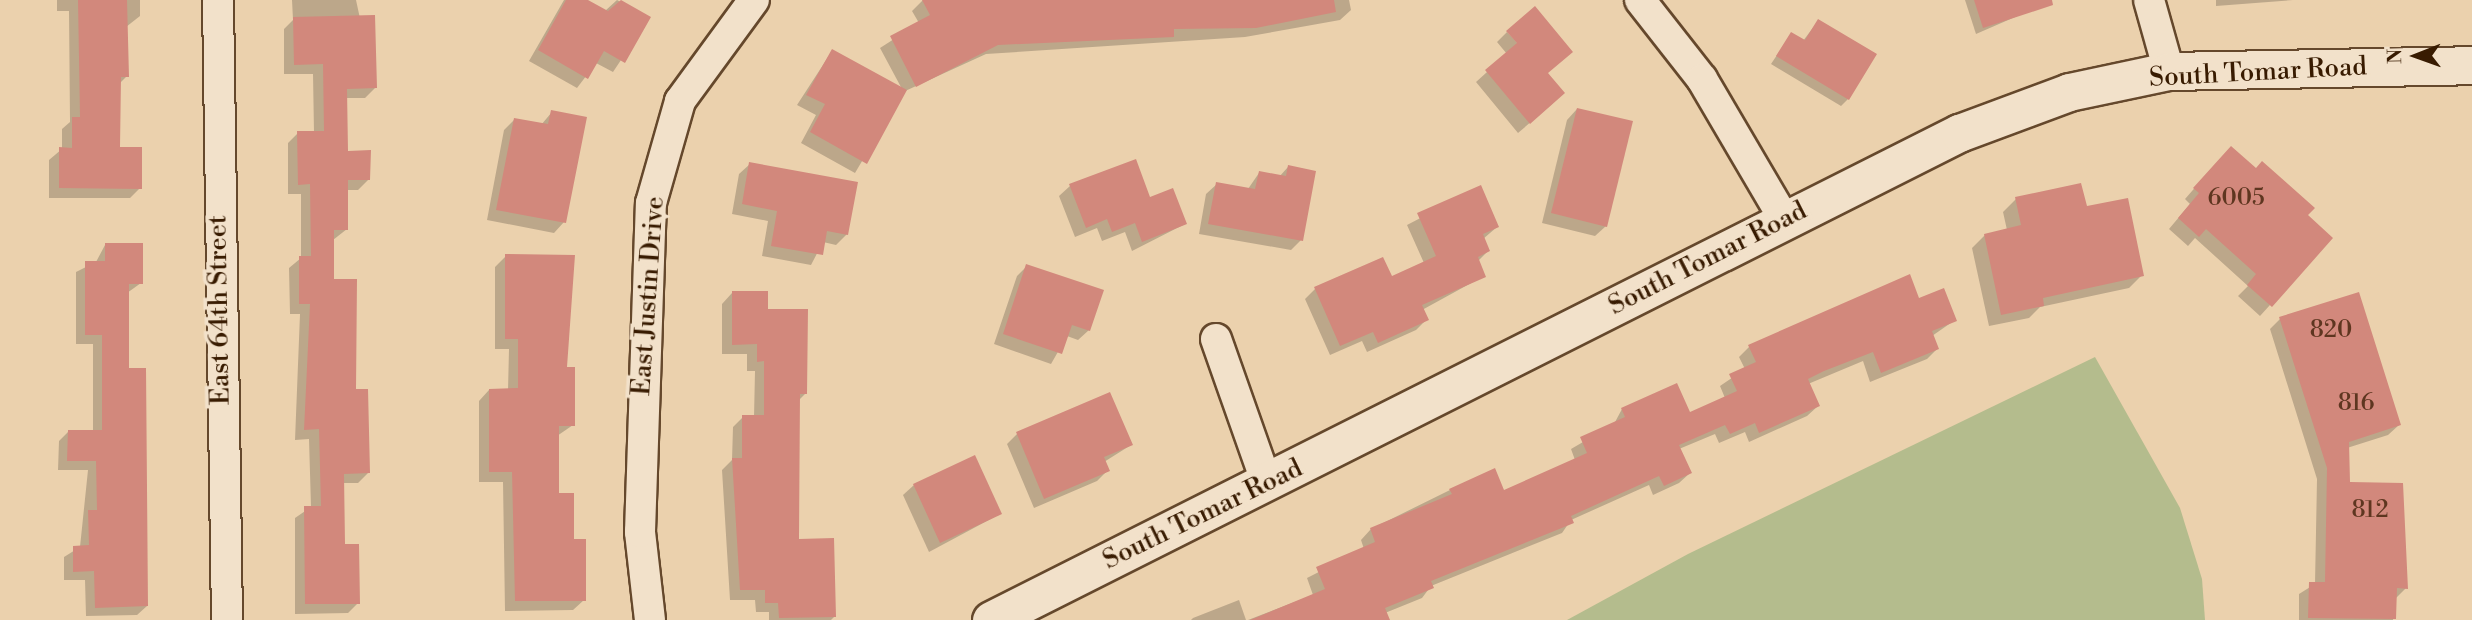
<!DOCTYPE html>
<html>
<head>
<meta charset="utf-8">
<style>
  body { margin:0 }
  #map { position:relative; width:2472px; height:620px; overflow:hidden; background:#ebd1ad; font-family:"Libre Bodoni",serif }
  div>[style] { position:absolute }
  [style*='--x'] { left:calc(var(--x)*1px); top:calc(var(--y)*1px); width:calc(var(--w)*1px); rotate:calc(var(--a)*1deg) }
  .green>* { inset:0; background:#b4bc8d }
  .shadow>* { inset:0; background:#0003 }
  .building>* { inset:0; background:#d2887c }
  .roads { filter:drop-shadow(2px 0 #65482c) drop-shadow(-2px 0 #65482c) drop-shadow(0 2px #65482c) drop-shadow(0 -2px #65482c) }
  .minor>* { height:30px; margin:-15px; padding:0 15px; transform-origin:15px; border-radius:15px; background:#f2e1ca }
  .tertiary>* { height:37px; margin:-18.5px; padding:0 18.5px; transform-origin:18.5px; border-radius:18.5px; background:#f2e1ca }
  span { translate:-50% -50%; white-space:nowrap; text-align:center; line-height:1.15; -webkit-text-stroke:7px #f2e1ca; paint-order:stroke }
  .number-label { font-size:23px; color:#5e3620 }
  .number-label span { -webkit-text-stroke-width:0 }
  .street-label { font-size:26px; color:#381b01 }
  .north { position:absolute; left:2381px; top:21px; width:70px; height:70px; -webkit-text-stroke:5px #f2e1ca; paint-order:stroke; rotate:269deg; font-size:19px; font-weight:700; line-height:28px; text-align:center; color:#381b01 }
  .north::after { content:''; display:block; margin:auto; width:24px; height:32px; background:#381b01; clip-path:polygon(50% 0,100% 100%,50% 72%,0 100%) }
</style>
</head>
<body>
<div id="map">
  <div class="green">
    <div style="clip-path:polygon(2095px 357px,2180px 508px,2202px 579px,2205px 620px,1567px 620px,1688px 554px)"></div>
  </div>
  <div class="shadow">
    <div style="clip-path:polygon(57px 0,140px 0,140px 16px,126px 27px,127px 76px,119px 84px,118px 148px,140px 188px,130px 198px,49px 198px,49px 160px,62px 149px,62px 129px,70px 122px,69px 11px,57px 11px)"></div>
    <div style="clip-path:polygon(292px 0,356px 0,375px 88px,365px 98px,345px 98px,346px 152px,369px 179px,358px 190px,346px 190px,347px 229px,333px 240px,332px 280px,368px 473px,358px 483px,343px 483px,343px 546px,358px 603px,348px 613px,295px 614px,295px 518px,311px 507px,309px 439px,295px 440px,300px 314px,290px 314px,289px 268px,301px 258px,301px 194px,288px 194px,288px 143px,298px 133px,314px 133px,313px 74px,284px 74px,284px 29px,293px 20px)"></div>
    <div style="clip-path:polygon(564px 0,584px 0,605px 11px,617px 0,649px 18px,613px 72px,596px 63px,577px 88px,529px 61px)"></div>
    <div style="clip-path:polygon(923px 0,1349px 0,1351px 10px,1340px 20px,1245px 37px,986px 54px,903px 92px,855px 173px,801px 143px,816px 115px,797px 105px,832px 51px,902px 89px,880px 48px,919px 23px,912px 11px)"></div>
    <div style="clip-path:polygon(1965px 0,2018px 0,2022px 14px,1976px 34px)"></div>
    <div style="clip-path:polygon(2216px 0,2293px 0,2216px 6px)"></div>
    <div style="clip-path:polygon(1818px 21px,1848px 99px,1841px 106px,1771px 64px,1791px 34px,1803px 41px)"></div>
    <div style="clip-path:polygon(1507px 32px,1546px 73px,1553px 103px,1518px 133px,1476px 82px,1507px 54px,1497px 42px)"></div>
    <div style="clip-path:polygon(1577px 109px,1606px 226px,1595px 236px,1542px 223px,1567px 120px)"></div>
    <div style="clip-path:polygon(552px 112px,564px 222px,554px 233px,487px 220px,504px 130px,514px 120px,541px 125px)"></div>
    <div style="clip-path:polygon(2221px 158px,2270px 305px,2260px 316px,2238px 296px,2248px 286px,2195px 238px,2188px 246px,2169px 229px,2190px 204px,2185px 199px)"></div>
    <div style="clip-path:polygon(750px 164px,847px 234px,836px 245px,823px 242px,811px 265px,762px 256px,768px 221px,732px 214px,739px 174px)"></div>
    <div style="clip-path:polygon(1288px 167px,1301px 240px,1291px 250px,1199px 234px,1206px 194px,1217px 184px,1248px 189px,1259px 173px,1279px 177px)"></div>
    <div style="clip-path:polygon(1070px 186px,1149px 199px,1185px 224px,1132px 251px,1125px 232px,1102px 241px,1097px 228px,1075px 237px,1059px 196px)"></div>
    <div style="clip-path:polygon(1480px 187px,1497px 227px,1483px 239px,1488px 251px,1478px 261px,1484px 276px,1422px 310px,1427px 319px,1416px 330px,1367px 352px,1362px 341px,1330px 355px,1305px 299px,1315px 289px,1391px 278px,1424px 263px,1407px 225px)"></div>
    <div style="clip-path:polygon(2016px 199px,2085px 208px,2142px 275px,2129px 288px,2040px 307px,2029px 318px,1989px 326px,1972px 248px,1985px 235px,2007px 230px,2003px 212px)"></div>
    <div style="clip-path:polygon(105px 245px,141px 283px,127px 293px,128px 370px,147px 606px,137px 615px,86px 616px,85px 580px,64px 580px,64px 557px,80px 547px,88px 470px,58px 470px,59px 441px,68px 432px,93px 432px,93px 344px,76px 344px,76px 272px,96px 262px)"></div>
    <div style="clip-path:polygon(506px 256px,566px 369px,573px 425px,557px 436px,557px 495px,584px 600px,573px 610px,505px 611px,503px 482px,479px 482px,479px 401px,489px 390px,508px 390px,509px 349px,495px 349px,495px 267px)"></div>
    <div style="clip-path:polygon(1027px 266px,1089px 330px,1078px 340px,1067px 336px,1051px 364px,994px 344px,1017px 276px)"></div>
    <div style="clip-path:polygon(1909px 276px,1918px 300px,1955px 320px,1932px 336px,1937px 349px,1927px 359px,1870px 382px,1863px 361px,1808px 384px,1818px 406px,1807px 416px,1749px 442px,1745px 432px,1719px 443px,1715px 434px,1679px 449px,1690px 473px,1679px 483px,1653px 495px,1649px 485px,1571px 520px,1562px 533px,1431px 586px,1422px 598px,1385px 613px,1386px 620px,1248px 620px,1313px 595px,1307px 578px,1364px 549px,1361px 540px,1371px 529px,1450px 490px,1503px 492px,1575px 460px,1571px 449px,1614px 424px,1622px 409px,1689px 415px,1725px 398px,1720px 386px,1745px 369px,1739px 357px,1749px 347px)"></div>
    <div style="clip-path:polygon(732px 293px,766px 310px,806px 393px,798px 401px,798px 541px,835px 616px,831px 620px,769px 620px,769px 612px,756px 612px,755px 600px,730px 600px,722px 470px,732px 460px,733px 427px,743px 417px,754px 417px,755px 371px,747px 371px,747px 354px,722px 354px,722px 304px)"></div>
    <div style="clip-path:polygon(2280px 319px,2399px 425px,2388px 435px,2347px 448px,2348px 484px,2406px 588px,2395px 599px,2393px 620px,2299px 620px,2299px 594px,2315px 584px,2317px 479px,2270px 329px)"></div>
    <div style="clip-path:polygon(1017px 434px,1131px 445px,1104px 462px,1108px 470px,1097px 481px,1034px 508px,1007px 444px)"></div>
    <div style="clip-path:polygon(914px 485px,1000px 514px,929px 552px,903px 495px)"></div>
    <div style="clip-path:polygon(1239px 600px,1246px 620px,1191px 620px,1193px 618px)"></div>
  </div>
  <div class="building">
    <div style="clip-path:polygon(78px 0,127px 0,129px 77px,121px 77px,120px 147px,142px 147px,142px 189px,59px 188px,59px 147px,72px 148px,72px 117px,80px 117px)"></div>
    <div style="clip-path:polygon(566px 0,588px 0,608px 11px,621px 0,651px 17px,625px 63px,604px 51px,588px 79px,538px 50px)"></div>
    <div style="clip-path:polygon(922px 0,1334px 0,1336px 12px,1256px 28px,1174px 29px,1174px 37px,998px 45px,916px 87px,890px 36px,930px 15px)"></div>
    <div style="clip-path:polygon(1974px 0,2052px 0,2053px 5px,1983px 28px)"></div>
    <div style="clip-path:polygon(1535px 6px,1573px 52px,1548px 73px,1565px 93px,1530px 124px,1485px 70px,1517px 43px,1506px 31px)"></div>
    <div style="clip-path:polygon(375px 15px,377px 88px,347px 89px,348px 151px,371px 150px,370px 180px,348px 180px,348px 230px,334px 230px,334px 279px,357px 279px,356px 389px,368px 389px,370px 473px,344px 474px,345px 544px,359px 544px,360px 604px,305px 604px,304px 506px,321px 506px,319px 429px,304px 430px,310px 304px,299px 304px,299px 256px,311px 256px,310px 184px,298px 185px,297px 131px,324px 131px,323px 64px,294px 65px,293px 17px)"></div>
    <div style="clip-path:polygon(1818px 19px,1877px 54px,1849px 100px,1776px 56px,1791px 32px,1805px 40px)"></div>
    <div style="clip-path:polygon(832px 49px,907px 90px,867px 164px,810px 132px,825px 104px,806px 95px)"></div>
    <div style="clip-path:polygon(1577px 108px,1633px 121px,1607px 227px,1551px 213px)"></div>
    <div style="clip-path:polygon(551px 110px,587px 117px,566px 223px,496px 210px,514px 118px,548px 124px)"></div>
    <div style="clip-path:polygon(2231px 146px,2256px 168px,2262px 161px,2315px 208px,2308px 215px,2333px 238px,2272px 307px,2247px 285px,2256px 274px,2206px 229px,2199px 237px,2178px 218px,2199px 193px,2193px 188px)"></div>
    <div style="clip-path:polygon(1136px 159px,1150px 197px,1173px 188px,1187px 224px,1142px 242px,1135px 223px,1112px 232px,1107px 219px,1086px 228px,1069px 184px)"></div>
    <div style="clip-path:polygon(749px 162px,858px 182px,848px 235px,827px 231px,823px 255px,771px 246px,777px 211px,742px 204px)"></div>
    <div style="clip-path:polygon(1288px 165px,1316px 171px,1303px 241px,1208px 224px,1216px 182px,1255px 189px,1259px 171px,1286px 176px)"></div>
    <div style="clip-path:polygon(2081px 183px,2087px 206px,2128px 198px,2144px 276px,2043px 298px,2044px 306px,2001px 315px,1984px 234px,2021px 225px,2015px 197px)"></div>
    <div style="clip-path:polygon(1481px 185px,1499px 227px,1483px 234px,1490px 251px,1478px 257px,1486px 277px,1422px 305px,1429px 320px,1378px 343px,1373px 332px,1340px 346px,1314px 287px,1383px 257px,1392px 276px,1436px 256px,1417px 213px)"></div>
    <div style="clip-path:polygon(105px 243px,143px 243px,143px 284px,129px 284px,129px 368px,146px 368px,148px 606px,95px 608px,94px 571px,73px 572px,73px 546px,89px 545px,88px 510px,97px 510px,96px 461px,67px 461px,68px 430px,102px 430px,102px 335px,85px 335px,85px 261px,105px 261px)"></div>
    <div style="clip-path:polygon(505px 254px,575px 255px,567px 367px,575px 367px,575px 426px,559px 426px,559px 493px,574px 493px,574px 539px,586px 539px,586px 601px,515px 601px,512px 472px,489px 472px,489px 389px,518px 388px,518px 339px,505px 339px)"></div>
    <div style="clip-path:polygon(1026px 264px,1104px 290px,1090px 331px,1072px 325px,1062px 354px,1003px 334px)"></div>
    <div style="clip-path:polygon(1910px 274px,1919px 298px,1944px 288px,1957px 321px,1932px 331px,1939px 349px,1881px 373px,1873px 352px,1824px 371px,1808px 379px,1820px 406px,1759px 433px,1755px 423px,1730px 434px,1725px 425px,1679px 445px,1692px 473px,1664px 486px,1659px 476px,1571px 516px,1574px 523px,1431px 581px,1434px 588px,1385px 608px,1390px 620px,1250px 620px,1325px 589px,1316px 567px,1375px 542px,1370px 528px,1452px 494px,1449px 489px,1495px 468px,1504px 490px,1587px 453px,1580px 437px,1625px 417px,1621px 408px,1677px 383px,1690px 412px,1737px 391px,1729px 374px,1756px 362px,1748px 345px)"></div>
    <div style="clip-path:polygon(732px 291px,768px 291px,768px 309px,808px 309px,807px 394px,800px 394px,799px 539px,834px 538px,836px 617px,779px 618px,778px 603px,765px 603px,765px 590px,740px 590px,732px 458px,742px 458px,742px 415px,764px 415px,764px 361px,757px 362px,757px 344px,732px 345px)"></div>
    <div style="clip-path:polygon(2359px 292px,2401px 425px,2349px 442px,2350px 482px,2403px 483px,2408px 589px,2397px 588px,2396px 619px,2308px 618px,2309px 582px,2325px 582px,2327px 468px,2279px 317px)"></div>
    <div style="clip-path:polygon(1110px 392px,1133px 445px,1104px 457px,1110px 471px,1044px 499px,1016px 432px)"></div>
    <div style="clip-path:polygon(975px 455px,1002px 514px,940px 543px,913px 484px)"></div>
  </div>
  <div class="roads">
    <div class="minor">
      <div style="--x:218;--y:0;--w:620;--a:89.17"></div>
      <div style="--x:1640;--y:0;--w:100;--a:51.9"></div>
      <div style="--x:1702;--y:79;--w:162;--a:59.6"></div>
      <div style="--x:2149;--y:0;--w:74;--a:74.3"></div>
      <div style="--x:1216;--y:339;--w:154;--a:70.6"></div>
      <div style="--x:650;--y:620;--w:89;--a:-96.5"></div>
      <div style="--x:640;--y:532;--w:329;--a:-88.1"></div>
      <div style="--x:651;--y:203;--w:106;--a:-74.1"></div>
      <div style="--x:680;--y:101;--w:125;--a:-53.8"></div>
    </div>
    <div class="tertiary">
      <div style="--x:991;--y:620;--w:1084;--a:-26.71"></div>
      <div style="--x:1959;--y:133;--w:117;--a:-20.4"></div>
      <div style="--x:2069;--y:92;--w:102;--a:-11.9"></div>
      <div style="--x:2169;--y:71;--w:303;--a:-1.1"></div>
    </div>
  </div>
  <div class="number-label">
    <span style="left:2236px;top:198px">6005</span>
    <span style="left:2331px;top:330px">820</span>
    <span style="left:2356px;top:403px">816</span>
    <span style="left:2370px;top:510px">812</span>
  </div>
  <div class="street-label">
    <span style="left:2258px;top:73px;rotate:-3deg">South Tomar Road</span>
    <span style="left:1708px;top:259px;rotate:-27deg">South Tomar Road</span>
    <span style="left:649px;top:296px;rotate:-86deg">East Justin Drive</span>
    <span style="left:220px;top:310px;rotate:-91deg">East 64th Street</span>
    <span style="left:1203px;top:515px;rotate:-26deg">South Tomar Road</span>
  </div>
  <div class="north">N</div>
</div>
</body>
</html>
